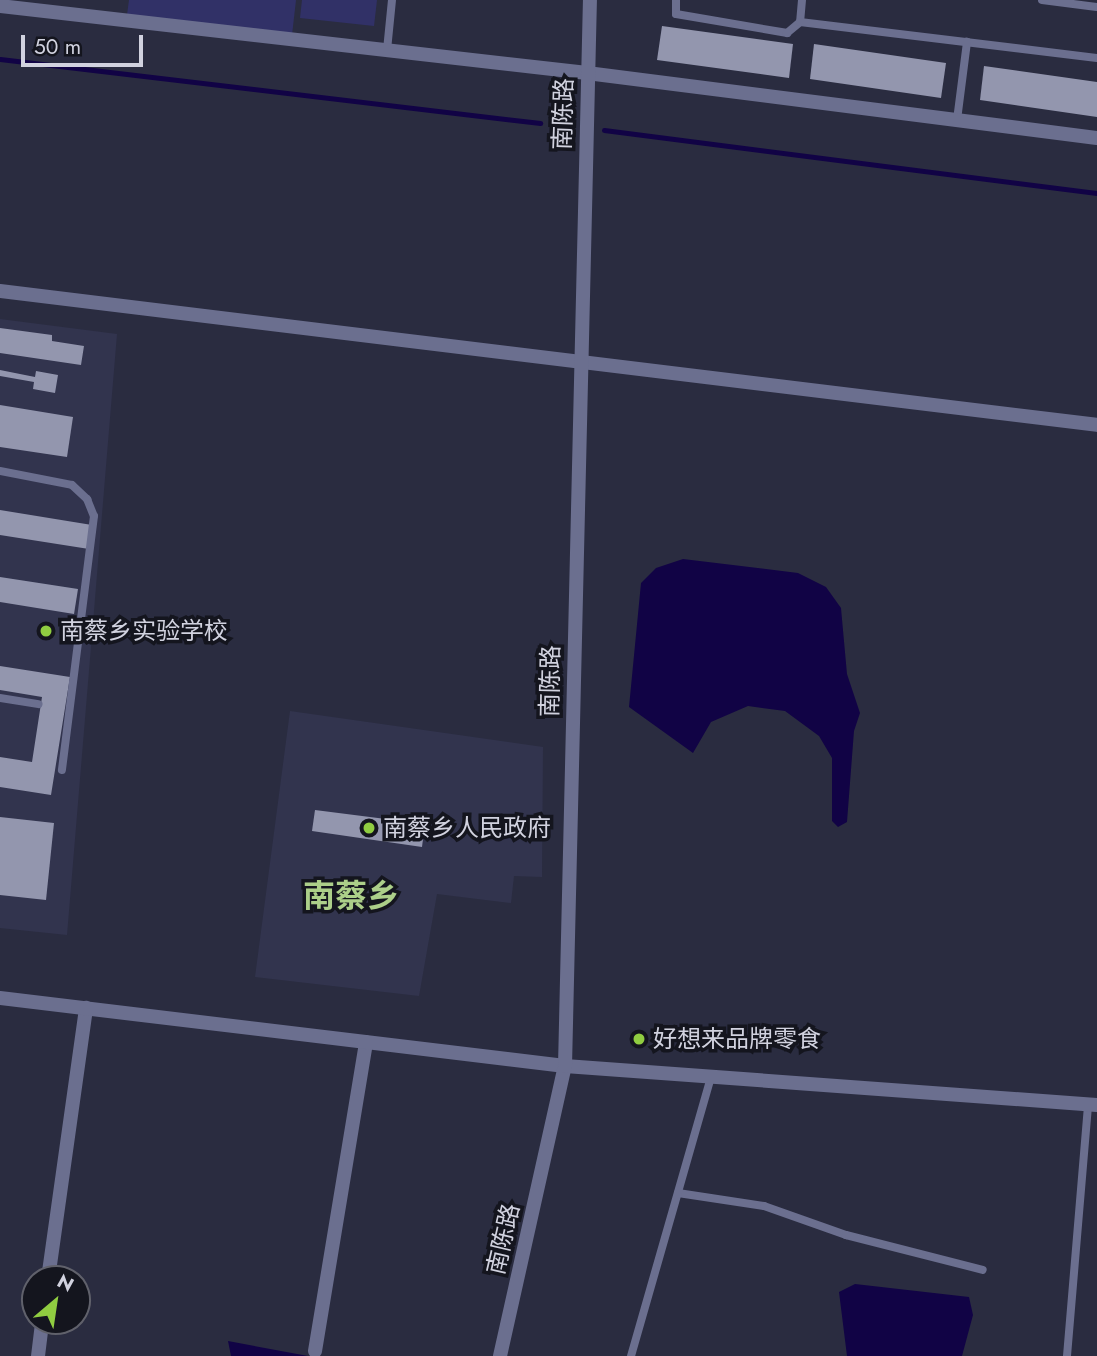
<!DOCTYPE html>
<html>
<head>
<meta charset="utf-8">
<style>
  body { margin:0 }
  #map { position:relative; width:1097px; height:1356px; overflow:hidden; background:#2a2c40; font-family:Jost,"Noto Sans SC",sans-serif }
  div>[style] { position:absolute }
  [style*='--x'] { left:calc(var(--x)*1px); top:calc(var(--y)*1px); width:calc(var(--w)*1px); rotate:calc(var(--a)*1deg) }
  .built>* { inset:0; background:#32344e }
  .green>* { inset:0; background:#313167 }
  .water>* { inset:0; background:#110345 }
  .stream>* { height:5px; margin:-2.5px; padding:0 2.5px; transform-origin:2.5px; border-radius:2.5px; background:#110345 }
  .building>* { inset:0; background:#9396ae }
  .service>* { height:8px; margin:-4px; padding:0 4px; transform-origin:4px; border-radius:4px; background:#6b6f8f }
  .minor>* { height:14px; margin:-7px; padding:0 7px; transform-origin:7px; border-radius:7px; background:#6b6f8f }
  .tertiary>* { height:14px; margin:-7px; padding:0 7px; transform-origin:7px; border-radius:7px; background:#6b6f8f }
  .dots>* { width:19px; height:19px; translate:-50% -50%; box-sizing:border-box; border:4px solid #14151e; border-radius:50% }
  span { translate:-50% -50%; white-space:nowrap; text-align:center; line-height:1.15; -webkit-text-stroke:7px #14151e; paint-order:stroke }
  .street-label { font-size:24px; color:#d1d2df }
  .poi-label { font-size:24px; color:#d1d2df }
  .left { translate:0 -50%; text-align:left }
  .district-label { font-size:32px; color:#accf89; font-weight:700 }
  .north { position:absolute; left:21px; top:1265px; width:70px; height:70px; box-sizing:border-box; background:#14151e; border:2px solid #60616b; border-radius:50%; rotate:29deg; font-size:19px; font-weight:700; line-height:28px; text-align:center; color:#d1d2df }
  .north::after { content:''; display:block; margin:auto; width:24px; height:32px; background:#90cd41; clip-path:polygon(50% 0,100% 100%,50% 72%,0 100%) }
  .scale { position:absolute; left:21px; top:35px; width:122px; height:32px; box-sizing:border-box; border:4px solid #d1d2df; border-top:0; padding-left:9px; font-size:21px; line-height:24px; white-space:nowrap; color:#d1d2df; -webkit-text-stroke:5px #14151e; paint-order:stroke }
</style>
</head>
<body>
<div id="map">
  <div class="built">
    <div style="clip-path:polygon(0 319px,117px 334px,67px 935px,0 928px)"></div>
    <div style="clip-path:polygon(290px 711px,543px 747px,542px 877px,514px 876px,511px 903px,437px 894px,419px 996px,255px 977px)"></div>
  </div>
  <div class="green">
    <div style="clip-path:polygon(129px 0,296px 0,292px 35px,127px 15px)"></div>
    <div style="clip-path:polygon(302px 0,377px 0,374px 26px,300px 18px)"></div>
  </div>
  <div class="water">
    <div style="clip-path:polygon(683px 559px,798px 573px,826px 587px,841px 608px,847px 674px,860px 713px,854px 731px,847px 822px,838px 827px,832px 821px,832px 758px,819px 736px,785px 711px,748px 706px,711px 722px,693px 753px,629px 707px,641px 583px,656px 568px)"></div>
    <div style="clip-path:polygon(855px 1284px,969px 1297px,973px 1315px,962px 1356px,847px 1356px,839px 1292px)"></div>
    <div style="clip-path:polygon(228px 1341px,308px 1356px,231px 1356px)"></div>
  </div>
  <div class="stream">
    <div style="--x:0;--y:59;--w:544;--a:6.76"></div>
    <div style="--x:604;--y:130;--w:497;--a:7.3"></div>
  </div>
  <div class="building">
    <div style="clip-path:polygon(662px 26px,793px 44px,789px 78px,657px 60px)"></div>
    <div style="clip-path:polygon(814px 44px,946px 63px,941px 98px,810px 79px)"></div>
    <div style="clip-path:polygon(984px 66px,1097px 82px,1097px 117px,980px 100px)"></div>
    <div style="clip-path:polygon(0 328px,52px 335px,52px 341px,84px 346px,81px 365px,0 353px)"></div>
    <div style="clip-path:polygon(0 370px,35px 377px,36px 371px,58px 375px,55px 393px,33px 389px,34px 382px,0 376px)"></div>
    <div style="clip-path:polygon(0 405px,73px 417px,67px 457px,0 447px)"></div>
    <div style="clip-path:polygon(0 510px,92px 525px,89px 549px,0 535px)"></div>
    <div style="clip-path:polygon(0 577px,78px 589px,74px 614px,0 602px)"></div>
    <div style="clip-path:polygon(0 666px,70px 677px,51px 795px,0 787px,0 757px,32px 762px,42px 697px,0 690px)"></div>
    <div style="clip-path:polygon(315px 810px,425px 824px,422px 847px,312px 831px)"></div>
    <div style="clip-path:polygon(0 817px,54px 823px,46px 900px,0 895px)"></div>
  </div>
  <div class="service">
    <div style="--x:676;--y:0;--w:14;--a:90"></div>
    <div style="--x:676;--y:14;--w:113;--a:9.7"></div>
    <div style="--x:787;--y:33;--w:17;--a:-40"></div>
    <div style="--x:802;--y:0;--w:22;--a:95"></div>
    <div style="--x:800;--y:22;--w:299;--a:6.9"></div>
    <div style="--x:1042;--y:0;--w:55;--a:7.3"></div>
    <div style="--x:387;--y:50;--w:50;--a:-84.3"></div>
    <div style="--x:957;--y:120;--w:79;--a:-82.7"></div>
    <div style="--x:0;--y:471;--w:73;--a:11"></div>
    <div style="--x:72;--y:485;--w:21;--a:43"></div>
    <div style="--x:87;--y:499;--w:18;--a:68"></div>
    <div style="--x:94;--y:516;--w:256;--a:97.2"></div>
    <div style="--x:0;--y:698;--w:39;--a:9"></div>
    <div style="--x:678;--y:1193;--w:87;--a:8.6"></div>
    <div style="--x:764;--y:1206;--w:87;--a:19.5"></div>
    <div style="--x:846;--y:1235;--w:141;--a:14.3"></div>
    <div style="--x:631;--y:1356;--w:290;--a:-74"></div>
    <div style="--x:1067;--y:1356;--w:252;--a:-85.2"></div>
  </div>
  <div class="minor">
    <div style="--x:0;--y:6;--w:591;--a:6.51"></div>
    <div style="--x:587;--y:73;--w:514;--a:7.26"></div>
    <div style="--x:0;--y:291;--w:1105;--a:6.96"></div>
    <div style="--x:48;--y:1279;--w:274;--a:-82"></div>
    <div style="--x:315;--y:1351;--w:313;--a:-80.6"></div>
    <div style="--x:38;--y:1356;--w:35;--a:-83"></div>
  </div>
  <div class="tertiary">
    <div style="--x:0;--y:998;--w:569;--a:6.86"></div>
    <div style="--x:565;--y:1066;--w:533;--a:4.19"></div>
    <div style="--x:500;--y:1356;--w:297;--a:-77.4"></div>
    <div style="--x:565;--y:1066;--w:1066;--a:-88.66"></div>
  </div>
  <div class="dots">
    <div style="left:46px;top:631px;background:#90cd41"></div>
    <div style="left:369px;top:828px;background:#90cd41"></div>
    <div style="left:639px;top:1039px;background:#90cd41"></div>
  </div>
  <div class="street-label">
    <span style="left:563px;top:114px;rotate:-88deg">南陈路</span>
    <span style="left:550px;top:681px;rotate:-89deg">南陈路</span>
    <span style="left:503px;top:1239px;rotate:-77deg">南陈路</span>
  </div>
  <div class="poi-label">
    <span class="left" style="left:60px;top:631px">南蔡乡实验学校</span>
    <span class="left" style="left:383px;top:828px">南蔡乡人民政府</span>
    <span class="left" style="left:653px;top:1039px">好想来品牌零食</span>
  </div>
  <div class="district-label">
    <span style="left:351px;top:896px">南蔡乡</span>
  </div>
  <div class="north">N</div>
  <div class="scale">50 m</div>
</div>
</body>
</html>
